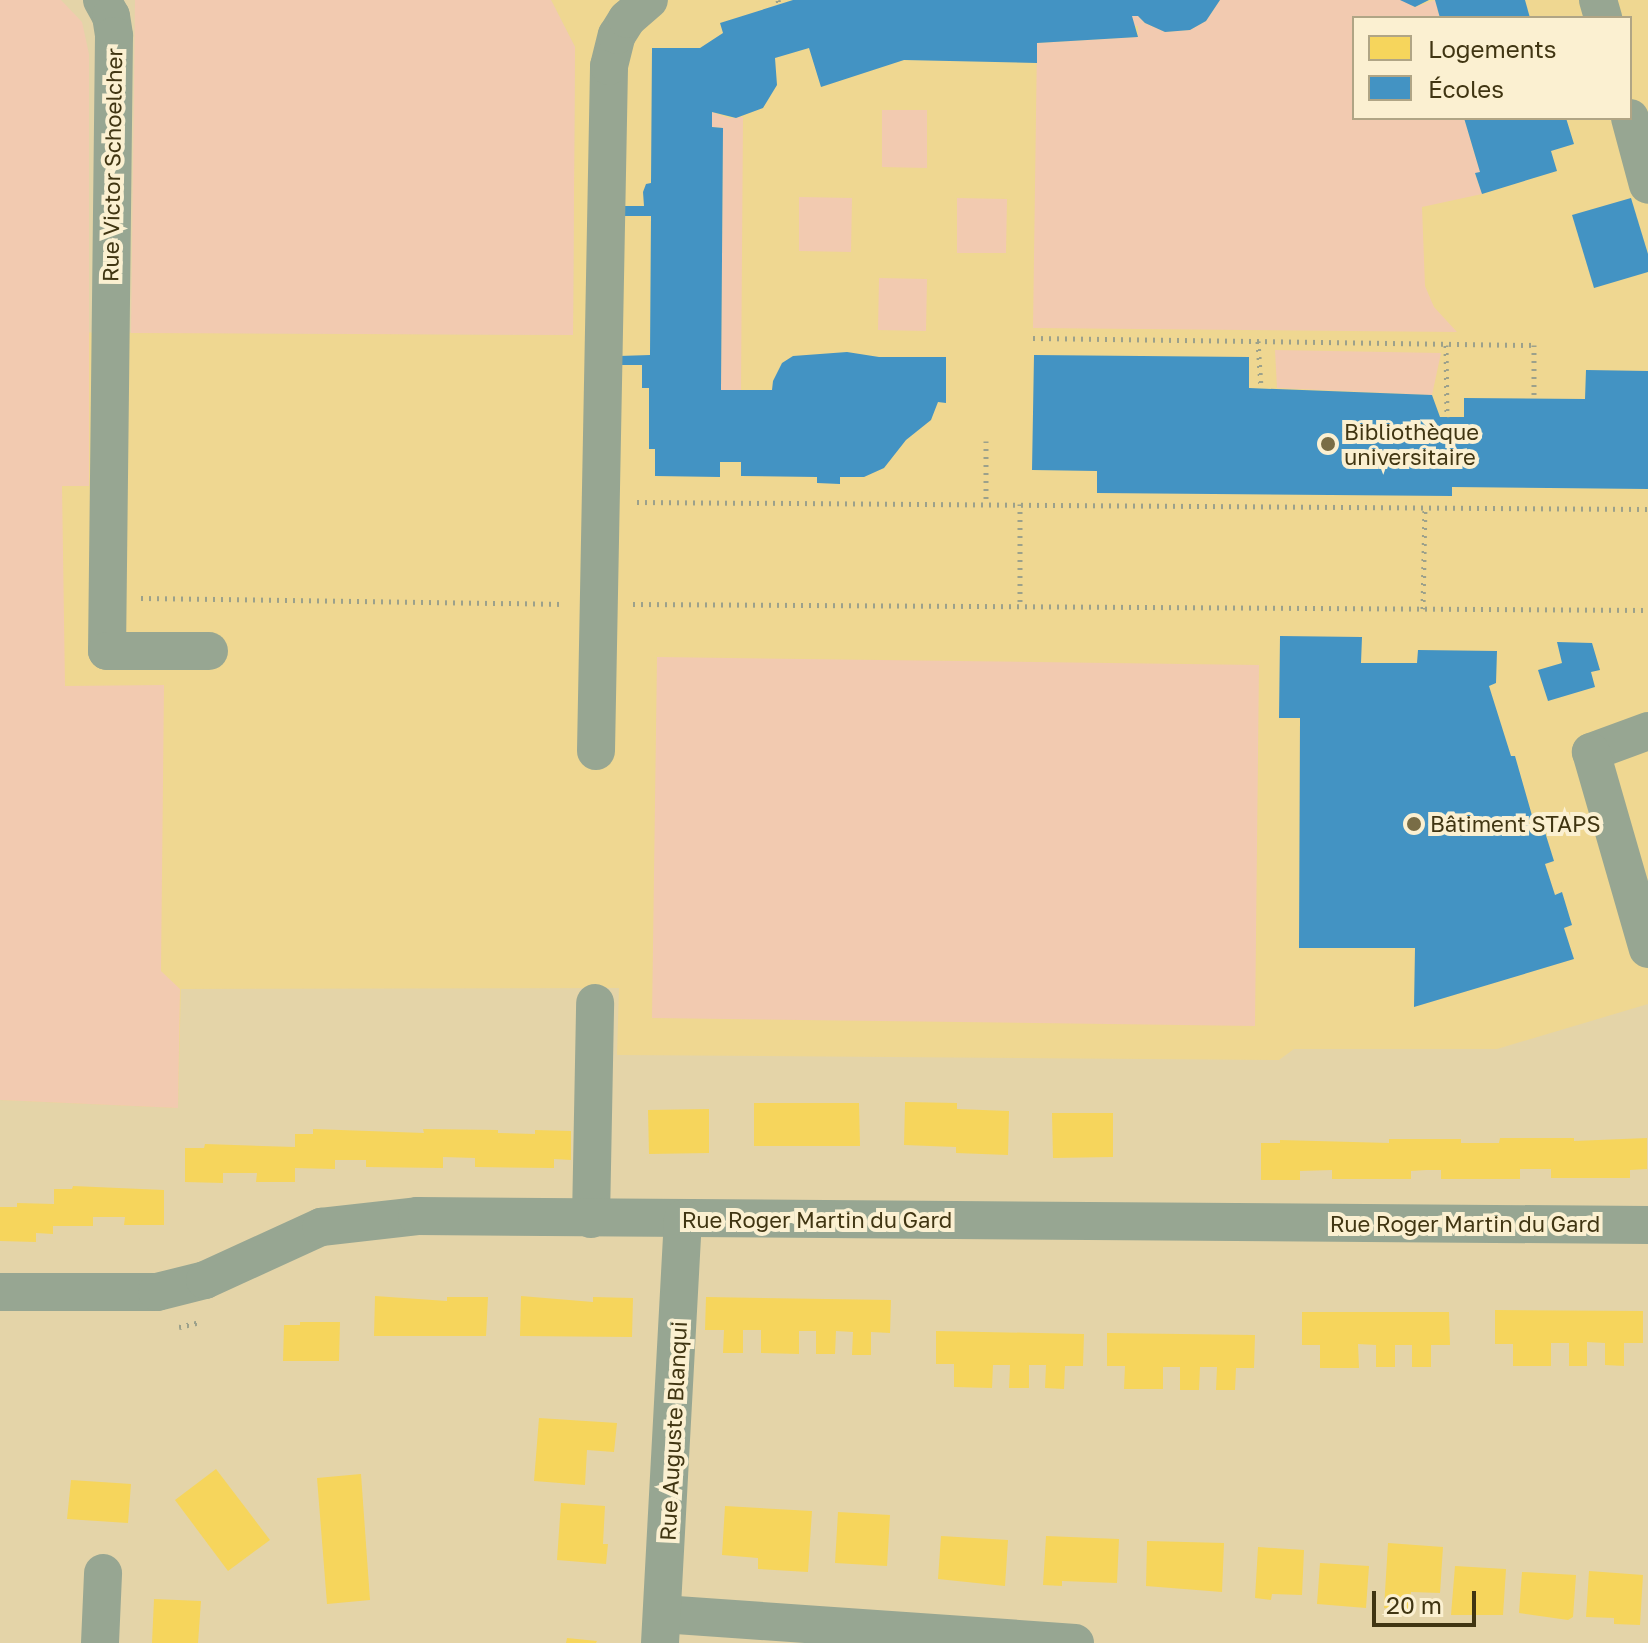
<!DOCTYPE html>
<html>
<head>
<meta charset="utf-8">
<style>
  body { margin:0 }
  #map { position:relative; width:1648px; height:1643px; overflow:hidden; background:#e4d4a8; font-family:"Golos Text",sans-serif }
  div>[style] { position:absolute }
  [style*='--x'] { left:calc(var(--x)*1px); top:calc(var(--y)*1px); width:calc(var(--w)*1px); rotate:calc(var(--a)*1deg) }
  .built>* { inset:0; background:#efd791 }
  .green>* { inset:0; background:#f2cab0 }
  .homes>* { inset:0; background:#f6d55c }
  .schools>* { inset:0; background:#4393c3 }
  .path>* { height:5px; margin-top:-2.5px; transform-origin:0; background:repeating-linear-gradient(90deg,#9ca18b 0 2px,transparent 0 8px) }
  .minor>* { height:38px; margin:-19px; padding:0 19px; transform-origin:19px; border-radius:19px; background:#97a692 }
  .dots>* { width:22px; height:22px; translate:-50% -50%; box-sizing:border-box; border:4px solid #fbf0d1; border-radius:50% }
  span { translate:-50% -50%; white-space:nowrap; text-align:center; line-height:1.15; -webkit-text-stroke:8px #fbf0d1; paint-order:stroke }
  .street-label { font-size:22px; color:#403512 }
  .poi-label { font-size:22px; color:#403512 }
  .left { translate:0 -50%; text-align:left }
  .legend { position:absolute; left:1352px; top:16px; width:280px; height:104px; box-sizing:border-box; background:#fbf0d1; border:2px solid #b0a585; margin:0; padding:10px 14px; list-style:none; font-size:24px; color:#403512 }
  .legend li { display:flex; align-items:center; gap:16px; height:40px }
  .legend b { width:40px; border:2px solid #b0a585 }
  .scale { position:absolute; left:1372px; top:1591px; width:104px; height:36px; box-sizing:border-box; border:4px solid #403512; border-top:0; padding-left:10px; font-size:24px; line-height:28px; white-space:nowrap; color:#403512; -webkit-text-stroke:6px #fbf0d1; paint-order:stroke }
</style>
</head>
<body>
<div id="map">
  <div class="built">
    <div style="clip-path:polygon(evenodd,551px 0,1648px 0,1648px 1004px,1497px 1049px,1294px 1049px,1279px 1060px,617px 1055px,619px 988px,181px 989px,178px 1108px,0 1100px,0 332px,573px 335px,575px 47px,551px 0,1354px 18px,1630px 18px,1630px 118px,1354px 118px,1354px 18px)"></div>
  </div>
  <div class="green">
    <div style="clip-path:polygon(0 0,61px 0,82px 22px,89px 54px,89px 486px,62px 486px,65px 686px,164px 685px,161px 971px,180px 989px,178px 1108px,0 1100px)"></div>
    <div style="clip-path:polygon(135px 0,551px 0,575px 47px,573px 335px,131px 333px)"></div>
    <div style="clip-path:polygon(1220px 0,1402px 0,1415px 7px,1435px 0,1440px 18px,1354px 18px,1354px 118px,1464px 118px,1480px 172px,1475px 174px,1482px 194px,1422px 207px,1425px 286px,1434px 307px,1457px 332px,1033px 328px,1037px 43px,1138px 37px,1138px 26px,1132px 26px,1132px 16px,1138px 16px,1145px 23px,1165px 32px,1190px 30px,1206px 21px)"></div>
    <div style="clip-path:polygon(882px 110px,927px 110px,927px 168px,882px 167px)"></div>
    <div style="clip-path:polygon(712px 112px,729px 118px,743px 117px,741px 390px,721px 390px,723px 128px,712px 127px)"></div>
    <div style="clip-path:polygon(799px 197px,852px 198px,851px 252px,799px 251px)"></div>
    <div style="clip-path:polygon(957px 198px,1007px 199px,1006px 253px,957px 253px)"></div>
    <div style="clip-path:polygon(879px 278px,927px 279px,926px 331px,878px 330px)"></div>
    <div style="clip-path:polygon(1275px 350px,1441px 353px,1432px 395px,1277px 388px)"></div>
    <div style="clip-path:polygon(657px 657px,1259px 665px,1255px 1026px,652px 1018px)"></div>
  </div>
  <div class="homes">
    <div style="clip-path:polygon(905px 1102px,957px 1103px,957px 1109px,1009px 1111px,1008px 1155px,956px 1153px,956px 1147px,904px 1145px)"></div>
    <div style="clip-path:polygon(754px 1103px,859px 1103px,860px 1146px,754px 1146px)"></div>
    <div style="clip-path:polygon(709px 1109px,709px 1153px,649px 1154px,648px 1110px)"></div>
    <div style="clip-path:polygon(1052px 1113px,1113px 1113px,1113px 1157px,1053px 1158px)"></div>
    <div style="clip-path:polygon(313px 1129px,424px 1133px,423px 1129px,498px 1130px,498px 1133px,535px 1134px,535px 1130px,571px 1131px,571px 1160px,554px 1159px,554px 1168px,475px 1167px,475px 1158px,443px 1157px,443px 1168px,366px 1167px,366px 1160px,335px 1160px,335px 1169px,295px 1168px,295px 1182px,256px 1182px,257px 1173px,223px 1173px,223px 1183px,185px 1182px,185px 1148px,204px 1148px,205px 1144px,295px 1147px,295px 1134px,313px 1134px)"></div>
    <div style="clip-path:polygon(1500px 1138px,1574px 1138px,1574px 1141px,1647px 1138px,1647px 1169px,1630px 1170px,1630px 1178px,1551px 1178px,1551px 1169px,1520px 1169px,1520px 1179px,1441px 1179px,1441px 1170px,1426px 1170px,1411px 1171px,1411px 1179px,1332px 1179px,1332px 1170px,1300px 1171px,1300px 1180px,1261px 1180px,1261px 1143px,1280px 1143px,1280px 1140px,1389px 1143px,1389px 1139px,1461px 1139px,1461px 1143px,1499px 1143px)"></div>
    <div style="clip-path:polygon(73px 1186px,164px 1190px,164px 1225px,124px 1225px,125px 1217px,93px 1217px,93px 1226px,53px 1226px,53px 1234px,36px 1233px,36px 1242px,0 1241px,0 1207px,17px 1207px,17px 1203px,54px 1204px,54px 1189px,72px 1189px)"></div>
    <div style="clip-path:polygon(375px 1296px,447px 1301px,447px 1297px,488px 1297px,486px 1336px,374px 1336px)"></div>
    <div style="clip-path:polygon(521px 1296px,593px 1302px,593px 1297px,633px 1298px,632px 1337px,520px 1336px)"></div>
    <div style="clip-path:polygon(706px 1297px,891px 1300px,890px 1333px,871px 1332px,871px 1355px,852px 1355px,853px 1332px,836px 1331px,835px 1354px,816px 1354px,816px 1331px,799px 1331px,799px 1354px,761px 1353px,761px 1330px,743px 1330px,743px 1353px,723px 1353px,724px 1330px,705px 1330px)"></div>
    <div style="clip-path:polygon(1495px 1310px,1643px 1311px,1643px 1343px,1624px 1343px,1624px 1366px,1605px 1365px,1605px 1343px,1587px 1342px,1587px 1366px,1569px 1366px,1569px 1343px,1551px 1343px,1551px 1366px,1513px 1366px,1513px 1344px,1495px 1344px)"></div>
    <div style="clip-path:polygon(1302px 1312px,1449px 1312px,1450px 1345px,1431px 1345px,1431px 1367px,1412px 1367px,1412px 1345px,1395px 1345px,1395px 1367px,1376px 1367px,1376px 1345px,1358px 1344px,1359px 1368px,1320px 1368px,1320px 1345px,1302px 1345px)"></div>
    <div style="clip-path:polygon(300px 1322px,340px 1322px,339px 1361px,283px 1361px,284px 1325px,300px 1325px)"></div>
    <div style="clip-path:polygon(936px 1331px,1084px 1334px,1083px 1366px,1065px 1366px,1064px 1389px,1045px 1388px,1046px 1365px,1029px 1365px,1029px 1388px,1009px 1388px,1010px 1365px,993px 1365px,992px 1388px,954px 1387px,954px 1364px,936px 1364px)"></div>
    <div style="clip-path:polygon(1107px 1333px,1255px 1335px,1254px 1368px,1236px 1368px,1235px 1390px,1216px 1390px,1217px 1367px,1200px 1367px,1199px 1390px,1180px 1390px,1180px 1367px,1163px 1367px,1163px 1389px,1124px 1389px,1125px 1366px,1107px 1366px)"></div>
    <div style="clip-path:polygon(539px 1418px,617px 1423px,614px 1452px,587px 1450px,585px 1485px,534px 1481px)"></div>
    <div style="clip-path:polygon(216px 1469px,270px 1540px,228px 1571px,175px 1500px)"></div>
    <div style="clip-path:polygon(361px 1474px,370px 1600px,327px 1604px,317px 1478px)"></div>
    <div style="clip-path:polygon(71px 1480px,131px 1484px,128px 1523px,67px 1519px)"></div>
    <div style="clip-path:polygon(561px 1503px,605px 1506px,603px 1544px,608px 1544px,606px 1564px,557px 1560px)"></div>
    <div style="clip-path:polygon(725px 1506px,812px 1511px,808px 1572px,758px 1569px,758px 1558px,722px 1555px)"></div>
    <div style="clip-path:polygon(838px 1512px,890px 1515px,887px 1566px,835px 1563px)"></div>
    <div style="clip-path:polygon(941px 1536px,1008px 1540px,1005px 1586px,938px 1579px)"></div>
    <div style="clip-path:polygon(1046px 1536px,1119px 1539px,1117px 1583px,1062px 1581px,1062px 1586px,1043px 1585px)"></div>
    <div style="clip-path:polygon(1147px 1541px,1224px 1543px,1222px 1592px,1146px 1586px)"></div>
    <div style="clip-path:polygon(1388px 1543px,1443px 1547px,1440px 1593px,1411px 1592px,1410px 1610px,1384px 1608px)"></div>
    <div style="clip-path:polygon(1258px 1547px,1304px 1550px,1302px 1595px,1272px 1594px,1271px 1600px,1255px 1598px)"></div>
    <div style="clip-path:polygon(1320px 1563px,1369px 1566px,1366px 1608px,1317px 1604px)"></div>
    <div style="clip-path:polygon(1455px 1566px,1506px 1569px,1503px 1615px,1451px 1615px)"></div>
    <div style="clip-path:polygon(1589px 1571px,1643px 1575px,1640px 1625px,1614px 1624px,1614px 1618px,1586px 1617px)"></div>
    <div style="clip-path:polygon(1522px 1572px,1576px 1575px,1573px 1617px,1568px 1620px,1519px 1613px)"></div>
    <div style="clip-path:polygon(154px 1599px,201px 1601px,198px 1643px,152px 1643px)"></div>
    <div style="clip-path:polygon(567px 1638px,597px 1641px,596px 1643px,566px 1643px)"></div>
  </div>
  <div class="schools">
    <div style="clip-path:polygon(793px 0,1220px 0,1206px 21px,1190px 30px,1165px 32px,1145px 23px,1138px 16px,1132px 16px,1138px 37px,1037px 43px,1037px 63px,904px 60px,821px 87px,809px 48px,775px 58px,777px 85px,763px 108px,736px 118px,712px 112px,712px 127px,723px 128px,721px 390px,772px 390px,773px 381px,782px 363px,793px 356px,847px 352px,879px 357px,946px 357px,946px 403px,938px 402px,931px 420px,906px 440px,884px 468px,864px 477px,840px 477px,840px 484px,817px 483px,817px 477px,741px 476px,741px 462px,720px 462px,720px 477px,655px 476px,655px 449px,649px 449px,649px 388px,642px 388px,642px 365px,619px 365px,619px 356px,650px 355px,651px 216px,620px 216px,620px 206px,644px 206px,643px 192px,646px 184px,651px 183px,652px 48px,700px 48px,723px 33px,720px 23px)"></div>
    <div style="clip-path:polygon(1400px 0,1429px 0,1415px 7px)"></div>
    <div style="clip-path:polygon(1435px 0,1525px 0,1530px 18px,1440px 18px)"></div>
    <div style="clip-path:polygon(1464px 118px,1566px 118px,1574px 144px,1551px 151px,1557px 171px,1482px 194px,1475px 173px,1480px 172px)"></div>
    <div style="clip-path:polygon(1631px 198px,1648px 254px,1648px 272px,1594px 288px,1572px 215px)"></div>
    <div style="clip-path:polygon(1034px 355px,1249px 357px,1249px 388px,1432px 395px,1440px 417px,1464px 417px,1464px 398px,1585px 399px,1586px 370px,1648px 371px,1648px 489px,1452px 487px,1452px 496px,1097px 493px,1097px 471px,1032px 470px)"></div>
    <div style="clip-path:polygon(1280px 636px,1362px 637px,1361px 663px,1417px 663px,1418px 650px,1497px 651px,1496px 683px,1489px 686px,1511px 756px,1515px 756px,1533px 819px,1528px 820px,1531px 833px,1544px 829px,1554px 861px,1545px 864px,1555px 895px,1562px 892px,1572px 925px,1564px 928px,1574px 959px,1414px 1007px,1415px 948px,1299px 948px,1300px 718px,1279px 718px)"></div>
    <div style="clip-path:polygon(1557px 642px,1592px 643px,1600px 670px,1591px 672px,1595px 687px,1548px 701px,1538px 670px,1562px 663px)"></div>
  </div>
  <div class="path">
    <div style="--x:778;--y:0;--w:4;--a:76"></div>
    <div style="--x:1033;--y:338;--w:501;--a:0.8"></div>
    <div style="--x:1534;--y:345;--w:54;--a:90"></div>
    <div style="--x:1258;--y:341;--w:47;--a:86.3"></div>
    <div style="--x:1446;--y:345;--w:72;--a:89.2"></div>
    <div style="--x:986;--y:441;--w:63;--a:90"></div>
    <div style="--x:637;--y:502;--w:1011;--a:0.4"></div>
    <div style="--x:1020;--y:504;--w:102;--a:90"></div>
    <div style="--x:141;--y:598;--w:422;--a:0.8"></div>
    <div style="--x:633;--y:604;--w:1015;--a:0.34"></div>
    <div style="--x:1423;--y:609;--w:101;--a:-88.9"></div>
    <div style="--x:179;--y:1327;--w:22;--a:-13"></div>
  </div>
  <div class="minor">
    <div style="--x:102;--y:0;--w:18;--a:61"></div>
    <div style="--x:111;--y:16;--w:20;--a:81"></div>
    <div style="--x:114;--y:36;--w:615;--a:90.65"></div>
    <div style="--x:107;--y:651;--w:102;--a:0"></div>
    <div style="--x:1598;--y:0;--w:19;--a:74"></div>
    <div style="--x:1630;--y:118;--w:69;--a:75"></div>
    <div style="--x:1648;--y:731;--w:61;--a:159.8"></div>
    <div style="--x:1591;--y:752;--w:205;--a:73.9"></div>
    <div style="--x:596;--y:751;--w:685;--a:-88.91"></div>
    <div style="--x:609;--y:66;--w:32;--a:-76"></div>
    <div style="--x:617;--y:35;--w:19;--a:-58"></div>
    <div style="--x:627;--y:19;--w:29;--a:-41"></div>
    <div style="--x:591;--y:1219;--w:216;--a:-88.9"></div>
    <div style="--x:0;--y:1292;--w:157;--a:0"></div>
    <div style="--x:157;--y:1292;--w:49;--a:-14"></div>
    <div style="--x:205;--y:1280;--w:128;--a:-24.6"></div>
    <div style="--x:321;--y:1227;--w:97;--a:-6.5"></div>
    <div style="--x:417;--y:1216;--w:1231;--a:0.42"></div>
    <div style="--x:662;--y:1614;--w:414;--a:4"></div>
    <div style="--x:100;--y:1643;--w:70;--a:-87.5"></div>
    <div style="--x:660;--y:1643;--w:425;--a:-86.9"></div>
  </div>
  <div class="dots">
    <div style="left:1328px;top:444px;background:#796d46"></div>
    <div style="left:1414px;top:824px;background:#796d46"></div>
  </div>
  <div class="street-label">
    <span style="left:112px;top:165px;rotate:-89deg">Rue Victor Schoelcher</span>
    <span style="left:817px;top:1220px">Rue Roger Martin du Gard</span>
    <span style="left:1465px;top:1224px">Rue Roger Martin du Gard</span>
    <span style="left:673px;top:1431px;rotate:-87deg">Rue Auguste Blanqui</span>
  </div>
  <div class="poi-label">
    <span class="left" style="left:1344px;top:444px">Bibliothèque<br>universitaire</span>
    <span class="left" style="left:1430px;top:824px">Bâtiment STAPS</span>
  </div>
  <ul class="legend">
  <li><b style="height:22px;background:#f6d55c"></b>Logements</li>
  <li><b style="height:22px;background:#4393c3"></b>Écoles</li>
  </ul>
  <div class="scale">20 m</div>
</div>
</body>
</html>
